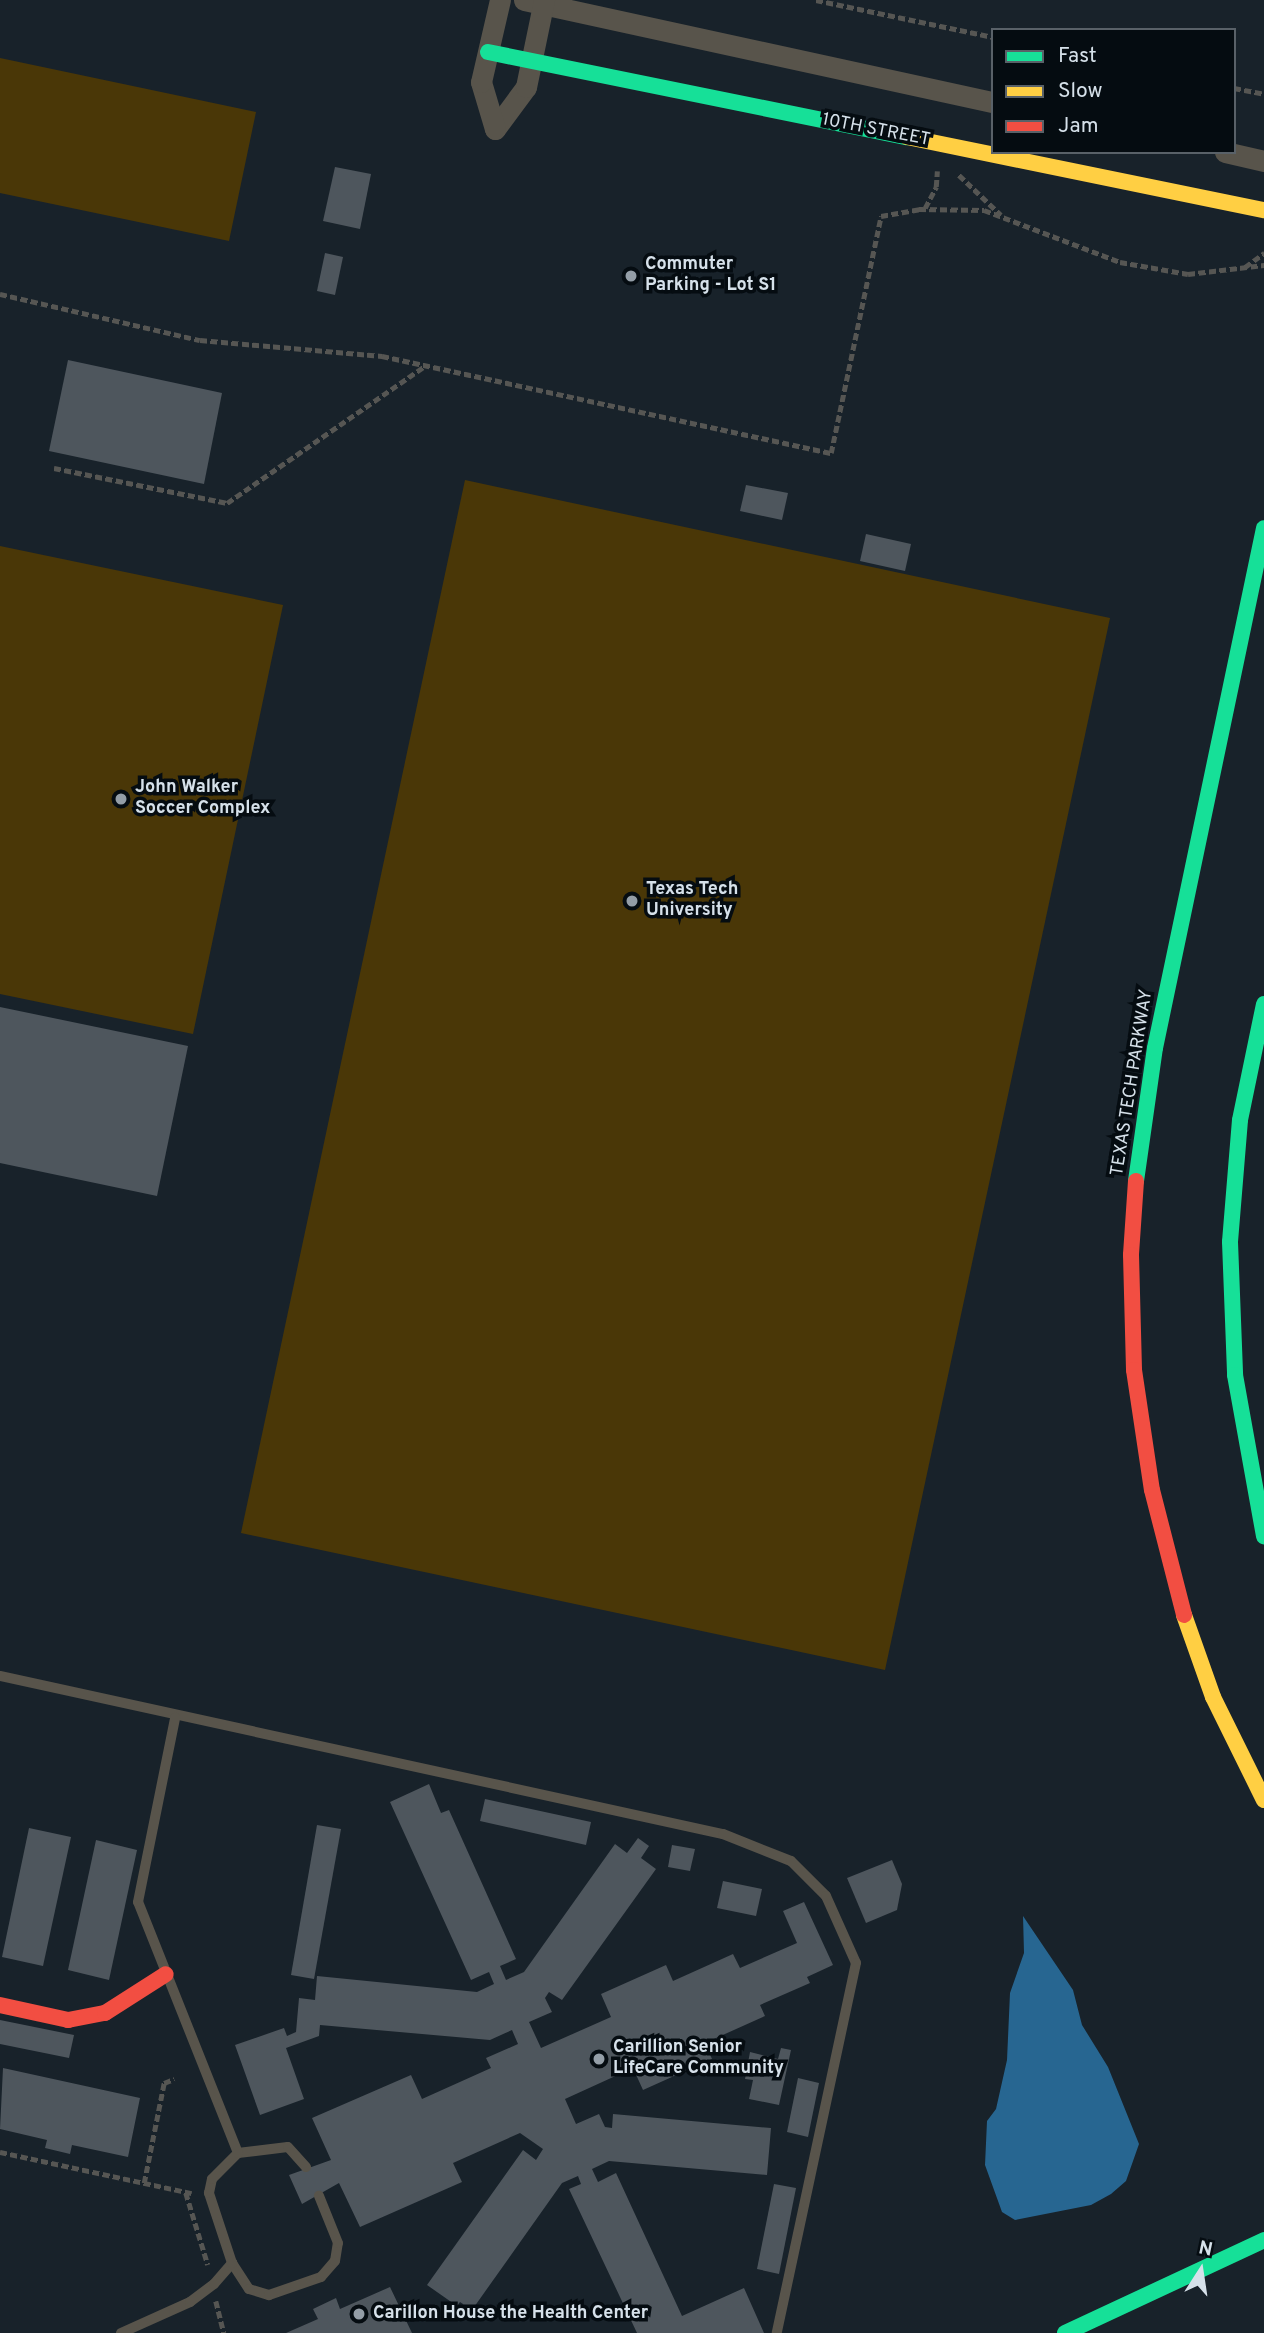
<!DOCTYPE html>
<html>
<head>
<meta charset="utf-8">
<style>
  body { margin:0 }
  #map { position:relative; width:1264px; height:2333px; overflow:hidden; background:#18222a; font-family:Overpass,sans-serif }
  div>[style] { position:absolute }
  [style*='--x'] { left:calc(var(--x)*1px); top:calc(var(--y)*1px); width:calc(var(--w)*1px); rotate:calc(var(--a)*1deg) }
  .green>* { inset:0; background:#4a3707 }
  .water>* { inset:0; background:#276691 }
  .building>* { inset:0; background:#4e565d }
  .path>* { height:4.5px; margin-top:-2.25px; transform-origin:0; background:repeating-linear-gradient(90deg,#565653 0 7px,transparent 0 10.5px) }
  .lane>* { height:10px; margin:-5px; padding:0 5px; transform-origin:5px; border-radius:5px; background:#58544b }
  .street>* { height:21px; margin:-10.5px; padding:0 10.5px; transform-origin:10.5px; border-radius:10.5px; background:#58544b }
  .fast>* { height:16px; margin:-8px; padding:0 8px; transform-origin:8px; border-radius:8px; background:#16e098 }
  .slow>* { height:16px; margin:-8px; padding:0 8px; transform-origin:8px; border-radius:8px; background:#ffcf43 }
  .jam>* { height:16px; margin:-8px; padding:0 8px; transform-origin:8px; border-radius:8px; background:#f24e42 }
  .dots>* { width:19px; height:19px; translate:-50% -50%; box-sizing:border-box; border:4px solid #050c11; border-radius:50% }
  span { translate:-50% -50%; white-space:nowrap; text-align:center; line-height:1.15; -webkit-text-stroke:7px #050c11; paint-order:stroke }
  .street-label { font-size:18px; color:#d6e1ea }
  .poi-label { font-size:18px; color:#d6e1ea; font-weight:700 }
  .left { translate:0 -50%; text-align:left }
  .legend { position:absolute; left:991px; top:28px; width:245px; height:126px; box-sizing:border-box; background:#050c11; border:2px solid #596168; margin:0; padding:9px 12px; list-style:none; font-size:21px; color:#d6e1ea }
  .legend li { display:flex; align-items:center; gap:14px; height:35px }
  .legend b { width:35px; border:2px solid #596168 }
  .north { position:absolute; left:1166px; top:2235px; width:70px; height:70px; -webkit-text-stroke:5px #050c11; paint-order:stroke; rotate:12deg; font-size:19px; font-weight:700; line-height:28px; text-align:center; color:#d6e1ea }
  .north::after { content:''; display:block; margin:auto; width:24px; height:32px; background:#d6e1ea; clip-path:polygon(50% 0,100% 100%,50% 72%,0 100%) }
</style>
</head>
<body>
<div id="map">
  <div class="green">
    <div style="clip-path:polygon(0 58px,256px 112px,229px 241px,0 193px)"></div>
    <div style="clip-path:polygon(465px 480px,1110px 618px,885px 1670px,241px 1533px)"></div>
    <div style="clip-path:polygon(0 546px,283px 605px,193px 1034px,0 994px)"></div>
  </div>
  <div class="water">
    <div style="clip-path:polygon(1023px 1916px,1073px 1990px,1082px 2025px,1108px 2067px,1139px 2144px,1126px 2181px,1111px 2194px,1091px 2205px,1015px 2220px,1002px 2212px,985px 2165px,987px 2121px,996px 2109px,1007px 2060px,1010px 1993px,1024px 1953px)"></div>
  </div>
  <div class="building">
    <div style="clip-path:polygon(335px 167px,371px 174px,360px 229px,323px 221px)"></div>
    <div style="clip-path:polygon(325px 253px,343px 257px,335px 295px,317px 291px)"></div>
    <div style="clip-path:polygon(68px 360px,222px 393px,204px 484px,49px 451px)"></div>
    <div style="clip-path:polygon(746px 485px,788px 493px,782px 520px,740px 511px)"></div>
    <div style="clip-path:polygon(866px 534px,911px 544px,905px 571px,860px 561px)"></div>
    <div style="clip-path:polygon(0 1007px,188px 1046px,157px 1196px,0 1163px)"></div>
    <div style="clip-path:polygon(429px 1784px,441px 1813px,449px 1810px,516px 1959px,500px 1966px,506px 1980px,524px 1972px,615px 1844px,627px 1853px,638px 1838px,649px 1846px,641px 1858px,656px 1869px,562px 2000px,549px 1992px,545px 1998px,552px 2012px,529px 2022px,541px 2048px,611px 2017px,601px 1994px,666px 1965px,673px 1981px,733px 1954px,740px 1968px,797px 1943px,783px 1911px,804px 1902px,833px 1965px,807px 1977px,810px 1983px,760px 2005px,765px 2016px,705px 2043px,712px 2059px,643px 2090px,633px 2068px,565px 2099px,576px 2124px,599px 2114px,605px 2127px,612px 2128px,613px 2114px,771px 2128px,767px 2175px,609px 2161px,592px 2169px,598px 2182px,616px 2173px,682px 2316px,744px 2288px,764px 2333px,637px 2333px,569px 2189px,581px 2184px,578px 2176px,562px 2183px,472px 2310px,460px 2302px,457px 2306px,427px 2285px,523px 2150px,536px 2160px,543px 2149px,520px 2133px,453px 2163px,462px 2182px,360px 2227px,339px 2183px,302px 2204px,289px 2175px,331px 2160px,312px 2118px,411px 2075px,422px 2099px,491px 2068px,486px 2058px,518px 2044px,512px 2030px,490px 2040px,320px 2025px,319px 2036px,286px 2048px,304px 2099px,260px 2115px,235px 2045px,284px 2028px,287px 2036px,296px 2032px,299px 1998px,315px 2000px,317px 1976px,477px 1992px,494px 1984px,489px 1972px,471px 1980px,390px 1802px)"></div>
    <div style="clip-path:polygon(485px 1799px,591px 1822px,586px 1845px,480px 1821px)"></div>
    <div style="clip-path:polygon(317px 1825px,341px 1829px,314px 1979px,291px 1975px)"></div>
    <div style="clip-path:polygon(29px 1828px,71px 1837px,43px 1966px,2px 1957px)"></div>
    <div style="clip-path:polygon(96px 1840px,137px 1850px,109px 1980px,68px 1970px)"></div>
    <div style="clip-path:polygon(672px 1845px,695px 1849px,690px 1871px,668px 1867px)"></div>
    <div style="clip-path:polygon(892px 1860px,902px 1884px,897px 1910px,866px 1923px,847px 1878px)"></div>
    <div style="clip-path:polygon(723px 1881px,762px 1889px,756px 1916px,717px 1908px)"></div>
    <div style="clip-path:polygon(0 2020px,74px 2035px,69px 2058px,0 2044px)"></div>
    <div style="clip-path:polygon(781px 2048px,791px 2050px,779px 2105px,749px 2099px,753px 2080px,745px 2079px,750px 2052px,778px 2059px)"></div>
    <div style="clip-path:polygon(3px 2068px,140px 2098px,128px 2157px,72px 2145px,70px 2154px,45px 2148px,47px 2140px,0 2129px)"></div>
    <div style="clip-path:polygon(798px 2078px,819px 2083px,808px 2137px,787px 2132px)"></div>
    <div style="clip-path:polygon(774px 2184px,796px 2188px,779px 2274px,757px 2269px)"></div>
    <div style="clip-path:polygon(390px 2287px,412px 2333px,286px 2333px,318px 2319px,313px 2309px,336px 2298px,340px 2309px)"></div>
  </div>
  <div class="path">
    <div style="--x:816;--y:0;--w:181;--a:11.8"></div>
    <div style="--x:1234;--y:88;--w:31;--a:11"></div>
    <div style="--x:959;--y:175;--w:58;--a:43.6"></div>
    <div style="--x:925;--y:208;--w:24;--a:-62"></div>
    <div style="--x:936;--y:187;--w:16;--a:-86"></div>
    <div style="--x:1245;--y:267;--w:24;--a:-36"></div>
    <div style="--x:0;--y:294;--w:205;--a:13"></div>
    <div style="--x:200;--y:340;--w:183;--a:5"></div>
    <div style="--x:382;--y:356;--w:459;--a:12.2"></div>
    <div style="--x:831;--y:453;--w:242;--a:-78.1"></div>
    <div style="--x:881;--y:216;--w:39;--a:-10"></div>
    <div style="--x:919;--y:209;--w:65;--a:0.9"></div>
    <div style="--x:984;--y:210;--w:146;--a:20.9"></div>
    <div style="--x:1120;--y:262;--w:69;--a:10"></div>
    <div style="--x:1188;--y:274;--w:77;--a:-6.8"></div>
    <div style="--x:54;--y:468;--w:177;--a:11.4"></div>
    <div style="--x:227;--y:503;--w:241;--a:-34.7"></div>
    <div style="--x:0;--y:2152;--w:196;--a:12.1"></div>
    <div style="--x:144;--y:2183;--w:102;--a:-78.7"></div>
    <div style="--x:164;--y:2083;--w:11;--a:-22"></div>
    <div style="--x:186;--y:2193;--w:75;--a:73"></div>
    <div style="--x:216;--y:2301;--w:33;--a:76"></div>
  </div>
  <div class="lane">
    <div style="--x:0;--y:1676;--w:740;--a:12.33"></div>
    <div style="--x:723;--y:1834;--w:73;--a:21.7"></div>
    <div style="--x:791;--y:1861;--w:49;--a:45"></div>
    <div style="--x:826;--y:1896;--w:73;--a:65.9"></div>
    <div style="--x:856;--y:1963;--w:378;--a:102.1"></div>
    <div style="--x:238;--y:2153;--w:50;--a:-6.8"></div>
    <div style="--x:288;--y:2147;--w:27;--a:48"></div>
    <div style="--x:232;--y:2263;--w:31;--a:57"></div>
    <div style="--x:249;--y:2289;--w:21;--a:17"></div>
    <div style="--x:269;--y:2295;--w:55;--a:-19.1"></div>
    <div style="--x:321;--y:2277;--w:21;--a:-49"></div>
    <div style="--x:335;--y:2261;--w:18;--a:-81"></div>
    <div style="--x:338;--y:2243;--w:51;--a:-112"></div>
    <div style="--x:121;--y:2333;--w:76;--a:-24.2"></div>
    <div style="--x:190;--y:2302;--w:30;--a:-37"></div>
    <div style="--x:214;--y:2284;--w:28;--a:-49"></div>
    <div style="--x:232;--y:2263;--w:74;--a:-108.2"></div>
    <div style="--x:209;--y:2193;--w:14;--a:-78"></div>
    <div style="--x:212;--y:2179;--w:37;--a:-45"></div>
    <div style="--x:238;--y:2153;--w:270;--a:-111.7"></div>
    <div style="--x:138;--y:1902;--w:188;--a:-78.6"></div>
  </div>
  <div class="street">
    <div style="--x:524;--y:0;--w:480;--a:12.3"></div>
    <div style="--x:495;--y:129;--w:52;--a:-53.6"></div>
    <div style="--x:526;--y:87;--w:89;--a:-78.3"></div>
    <div style="--x:495;--y:129;--w:49;--a:-106.6"></div>
    <div style="--x:481;--y:82;--w:84;--a:-77"></div>
    <div style="--x:1225;--y:152;--w:40;--a:13"></div>
  </div>
  <div class="fast">
    <div style="--x:488;--y:52;--w:428;--a:11.5"></div>
    <div style="--x:1264;--y:1004;--w:118;--a:101.7"></div>
    <div style="--x:1240;--y:1120;--w:122;--a:94.7"></div>
    <div style="--x:1230;--y:1242;--w:133;--a:87.8"></div>
    <div style="--x:1235;--y:1375;--w:164;--a:79.8"></div>
    <div style="--x:1136;--y:1181;--w:134;--a:-81.9"></div>
    <div style="--x:1155;--y:1048;--w:531;--a:-78.16"></div>
    <div style="--x:1065;--y:2333;--w:220;--a:-25"></div>
  </div>
  <div class="slow">
    <div style="--x:907;--y:137;--w:364;--a:11.6"></div>
    <div style="--x:1184;--y:1615;--w:87;--a:70.5"></div>
    <div style="--x:1213;--y:1697;--w:115;--a:63.7"></div>
  </div>
  <div class="jam">
    <div style="--x:1136;--y:1181;--w:74;--a:93.9"></div>
    <div style="--x:1131;--y:1255;--w:115;--a:88.5"></div>
    <div style="--x:1134;--y:1370;--w:121;--a:81.5"></div>
    <div style="--x:1152;--y:1490;--w:129;--a:75.6"></div>
    <div style="--x:0;--y:2005;--w:70;--a:12.4"></div>
    <div style="--x:68;--y:2020;--w:38;--a:-11"></div>
    <div style="--x:105;--y:2013;--w:72;--a:-32.6"></div>
  </div>
  <div class="dots">
    <div style="left:631px;top:276px;background:#949ea7"></div>
    <div style="left:121px;top:799px;background:#949ea7"></div>
    <div style="left:632px;top:901px;background:#949ea7"></div>
    <div style="left:599px;top:2059px;background:#949ea7"></div>
    <div style="left:359px;top:2314px;background:#949ea7"></div>
  </div>
  <div class="street-label">
    <span style="left:876px;top:131px;rotate:11deg">10TH STREET</span>
    <span style="left:1133px;top:1083px;rotate:-81deg">TEXAS TECH PARKWAY</span>
  </div>
  <div class="poi-label">
    <span class="left" style="left:645px;top:276px">Commuter<br>Parking - Lot S1</span>
    <span class="left" style="left:135px;top:799px">John Walker<br>Soccer Complex</span>
    <span class="left" style="left:646px;top:901px">Texas Tech<br>University</span>
    <span class="left" style="left:613px;top:2059px">Carillion Senior<br>LifeCare Community</span>
    <span class="left" style="left:373px;top:2314px">Carillon House the Health Center</span>
  </div>
  <ul class="legend">
  <li><b style="height:9px;background:#16e098"></b>Fast</li>
  <li><b style="height:9px;background:#ffcf43"></b>Slow</li>
  <li><b style="height:9px;background:#f24e42"></b>Jam</li>
  </ul>
  <div class="north">N</div>
</div>
</body>
</html>
